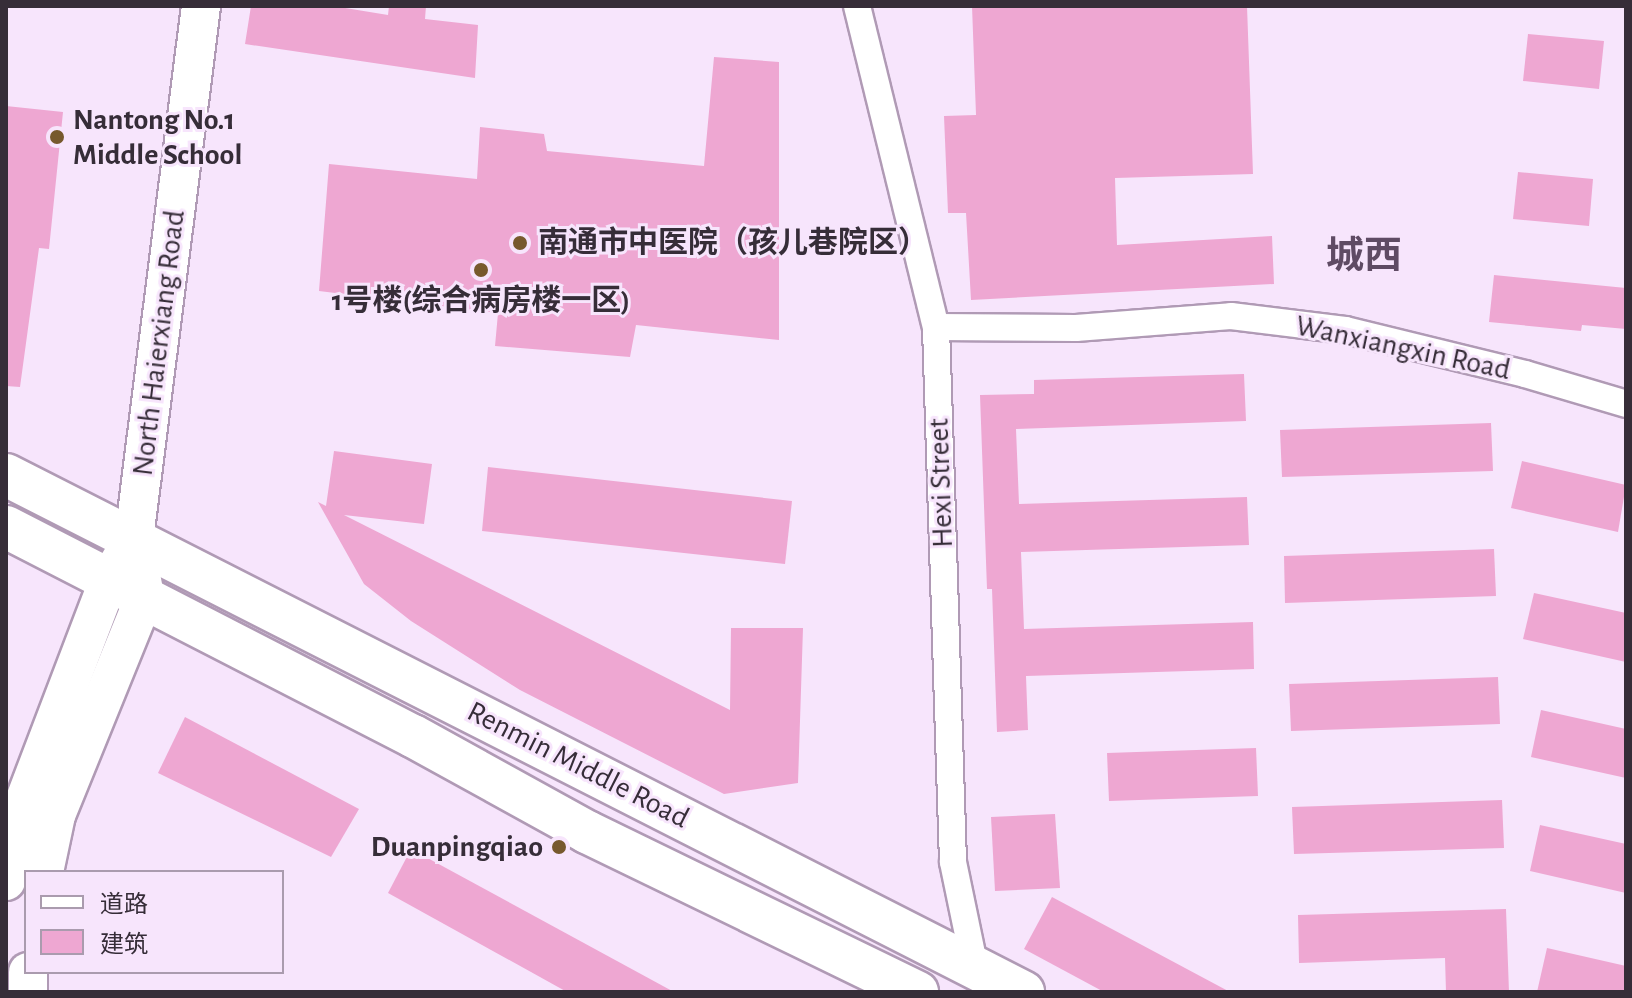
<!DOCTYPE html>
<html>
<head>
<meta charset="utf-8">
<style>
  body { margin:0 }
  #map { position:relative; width:1632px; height:998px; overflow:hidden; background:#f7e5fc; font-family:"Alegreya Sans","Noto Sans SC",sans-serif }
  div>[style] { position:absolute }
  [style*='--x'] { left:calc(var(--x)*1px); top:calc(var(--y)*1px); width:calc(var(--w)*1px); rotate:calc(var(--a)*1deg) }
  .building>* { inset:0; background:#eea7d2 }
  .roads { filter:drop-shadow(2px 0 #b09ab5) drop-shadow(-2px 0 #b09ab5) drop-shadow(0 2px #b09ab5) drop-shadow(0 -2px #b09ab5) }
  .minor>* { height:26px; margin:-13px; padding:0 13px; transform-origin:13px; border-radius:13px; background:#fff }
  .secondary>* { height:38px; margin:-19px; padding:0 19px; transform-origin:19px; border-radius:19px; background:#fff }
  .primary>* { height:42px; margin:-21px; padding:0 21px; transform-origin:21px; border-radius:21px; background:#fff }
  .dots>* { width:22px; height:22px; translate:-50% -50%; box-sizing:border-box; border:4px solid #f7e5fc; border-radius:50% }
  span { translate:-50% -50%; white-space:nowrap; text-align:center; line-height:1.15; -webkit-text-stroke:6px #f7e5fc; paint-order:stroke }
  .poi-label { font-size:30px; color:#362d38; font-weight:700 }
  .left { translate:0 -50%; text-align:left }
  .right { translate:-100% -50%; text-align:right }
  .street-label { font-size:30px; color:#362d38 }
  .district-label { font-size:38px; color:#5f4b64; font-weight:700 }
  .frame { position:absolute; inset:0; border:8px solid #362d38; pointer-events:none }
  .legend { position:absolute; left:24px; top:870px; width:260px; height:104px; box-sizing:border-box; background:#f7e5fc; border:2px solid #aa9bae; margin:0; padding:10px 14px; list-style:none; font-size:24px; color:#362d38 }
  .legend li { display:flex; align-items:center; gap:16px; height:40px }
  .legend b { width:40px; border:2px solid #aa9bae }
</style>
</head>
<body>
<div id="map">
  <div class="building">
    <div style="clip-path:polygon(251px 6px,333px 6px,388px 15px,389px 6px,426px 6px,425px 19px,478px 25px,475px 78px,245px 44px)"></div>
    <div style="clip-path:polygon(972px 6px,1247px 6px,1253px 174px,1115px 178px,1117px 245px,1272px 236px,1274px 284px,971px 300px,966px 213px,948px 213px,944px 116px,976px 115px)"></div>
    <div style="clip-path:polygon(1528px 34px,1604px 41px,1599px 89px,1523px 81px)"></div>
    <div style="clip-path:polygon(714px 57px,779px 62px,779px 340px,636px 325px,630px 357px,495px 346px,498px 313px,319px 291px,329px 164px,477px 179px,480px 127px,544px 134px,547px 151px,704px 166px)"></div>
    <div style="clip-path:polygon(6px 106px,63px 112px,49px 249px,39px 248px,20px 387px,6px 386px)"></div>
    <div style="clip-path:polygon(1518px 172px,1593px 179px,1589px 226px,1513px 219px)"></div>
    <div style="clip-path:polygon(1494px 275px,1626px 288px,1626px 329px,1582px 325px,1581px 331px,1489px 322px)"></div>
    <div style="clip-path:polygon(1244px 374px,1246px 421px,1016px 429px,1019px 504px,1247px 497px,1249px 545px,1021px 552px,1024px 629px,1253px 622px,1254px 669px,1026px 676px,1028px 730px,997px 732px,992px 589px,987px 589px,980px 395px,1034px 394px,1034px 380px)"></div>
    <div style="clip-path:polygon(1491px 423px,1493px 471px,1282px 477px,1280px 430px)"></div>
    <div style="clip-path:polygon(334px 451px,432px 464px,424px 524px,344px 515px,730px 710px,731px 628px,803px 628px,798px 783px,724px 794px,520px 690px,411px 621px,364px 584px,318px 502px,326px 506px)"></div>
    <div style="clip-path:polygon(1522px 461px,1626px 485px,1618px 532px,1511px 508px)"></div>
    <div style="clip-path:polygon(488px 467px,792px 501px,785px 564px,482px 531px)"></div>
    <div style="clip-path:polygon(1494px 549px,1496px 596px,1285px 603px,1284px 556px)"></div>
    <div style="clip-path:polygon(1534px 593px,1626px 613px,1626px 662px,1523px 639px)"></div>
    <div style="clip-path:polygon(1498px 677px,1500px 724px,1291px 731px,1289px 684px)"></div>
    <div style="clip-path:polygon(1541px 710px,1626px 729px,1626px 778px,1531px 757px)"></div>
    <div style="clip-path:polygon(185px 717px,359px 809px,331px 857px,158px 773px)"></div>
    <div style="clip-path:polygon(1256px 748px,1258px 796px,1109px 801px,1107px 753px)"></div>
    <div style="clip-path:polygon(1502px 800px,1504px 848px,1294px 854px,1292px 807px)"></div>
    <div style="clip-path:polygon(1055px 814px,1060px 888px,995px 891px,991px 817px)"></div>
    <div style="clip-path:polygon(1540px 825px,1626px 844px,1626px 893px,1530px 871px)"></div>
    <div style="clip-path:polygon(411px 849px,674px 992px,567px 992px,388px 893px)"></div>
    <div style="clip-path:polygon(1052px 897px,1230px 992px,1104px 992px,1024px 949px)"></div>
    <div style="clip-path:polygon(1506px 909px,1509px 992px,1446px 992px,1445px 958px,1299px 963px,1298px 915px)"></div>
    <div style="clip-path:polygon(1547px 948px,1626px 966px,1626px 992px,1537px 992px)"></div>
  </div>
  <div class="roads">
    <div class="minor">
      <div style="--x:857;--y:6;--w:331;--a:76.2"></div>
      <div style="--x:936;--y:327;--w:535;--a:88.18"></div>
      <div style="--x:953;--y:862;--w:108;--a:78.3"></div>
      <div style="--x:936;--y:327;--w:140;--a:0.4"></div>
      <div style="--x:1076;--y:328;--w:155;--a:-4.4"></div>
      <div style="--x:1231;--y:316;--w:115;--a:7"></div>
      <div style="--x:1345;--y:330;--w:185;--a:13.7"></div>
      <div style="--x:1525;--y:374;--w:105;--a:16.5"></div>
    </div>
    <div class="secondary">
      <div style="--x:44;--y:872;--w:58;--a:-78.1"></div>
      <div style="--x:56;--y:815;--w:236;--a:-67.9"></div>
      <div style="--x:145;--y:596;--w:59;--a:-100.7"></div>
      <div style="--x:134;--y:538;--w:536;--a:-82.82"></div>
      <div style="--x:6;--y:881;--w:67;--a:-78.9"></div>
      <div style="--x:19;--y:815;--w:253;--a:-69.1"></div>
      <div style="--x:109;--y:579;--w:29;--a:-59"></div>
      <div style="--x:28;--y:992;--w:20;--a:-90"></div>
    </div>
    <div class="primary">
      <div style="--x:6;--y:475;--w:1141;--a:26.95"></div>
      <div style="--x:6;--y:527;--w:458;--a:27.2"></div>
      <div style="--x:413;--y:736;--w:199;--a:28.9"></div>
      <div style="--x:587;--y:832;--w:367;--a:25.9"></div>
    </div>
  </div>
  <div class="dots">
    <div style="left:57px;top:137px;background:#77592d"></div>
    <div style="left:520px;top:243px;background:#77592d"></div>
    <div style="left:481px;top:270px;background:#77592d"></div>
    <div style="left:559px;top:847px;background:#77592d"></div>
  </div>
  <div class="poi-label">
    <span class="left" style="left:73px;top:137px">Nantong No.1<br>Middle School</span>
    <span class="left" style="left:538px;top:243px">南通市中医院（孩儿巷院区）</span>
    <span style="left:481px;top:301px">1号楼(综合病房楼一区)</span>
    <span class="right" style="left:543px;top:847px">Duanpingqiao</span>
  </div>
  <div class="street-label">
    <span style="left:159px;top:343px;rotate:-83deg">North Haierxiang Road</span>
    <span style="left:1403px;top:348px;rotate:12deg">Wanxiangxin Road</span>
    <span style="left:941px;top:483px;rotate:-92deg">Hexi Street</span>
    <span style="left:578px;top:765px;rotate:27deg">Renmin Middle Road</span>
  </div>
  <div class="district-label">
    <span style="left:1364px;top:258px">城西</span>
  </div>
  <div class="frame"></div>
  <ul class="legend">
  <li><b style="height:10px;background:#fff"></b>道路</li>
  <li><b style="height:22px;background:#eea7d2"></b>建筑</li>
  </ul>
</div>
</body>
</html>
